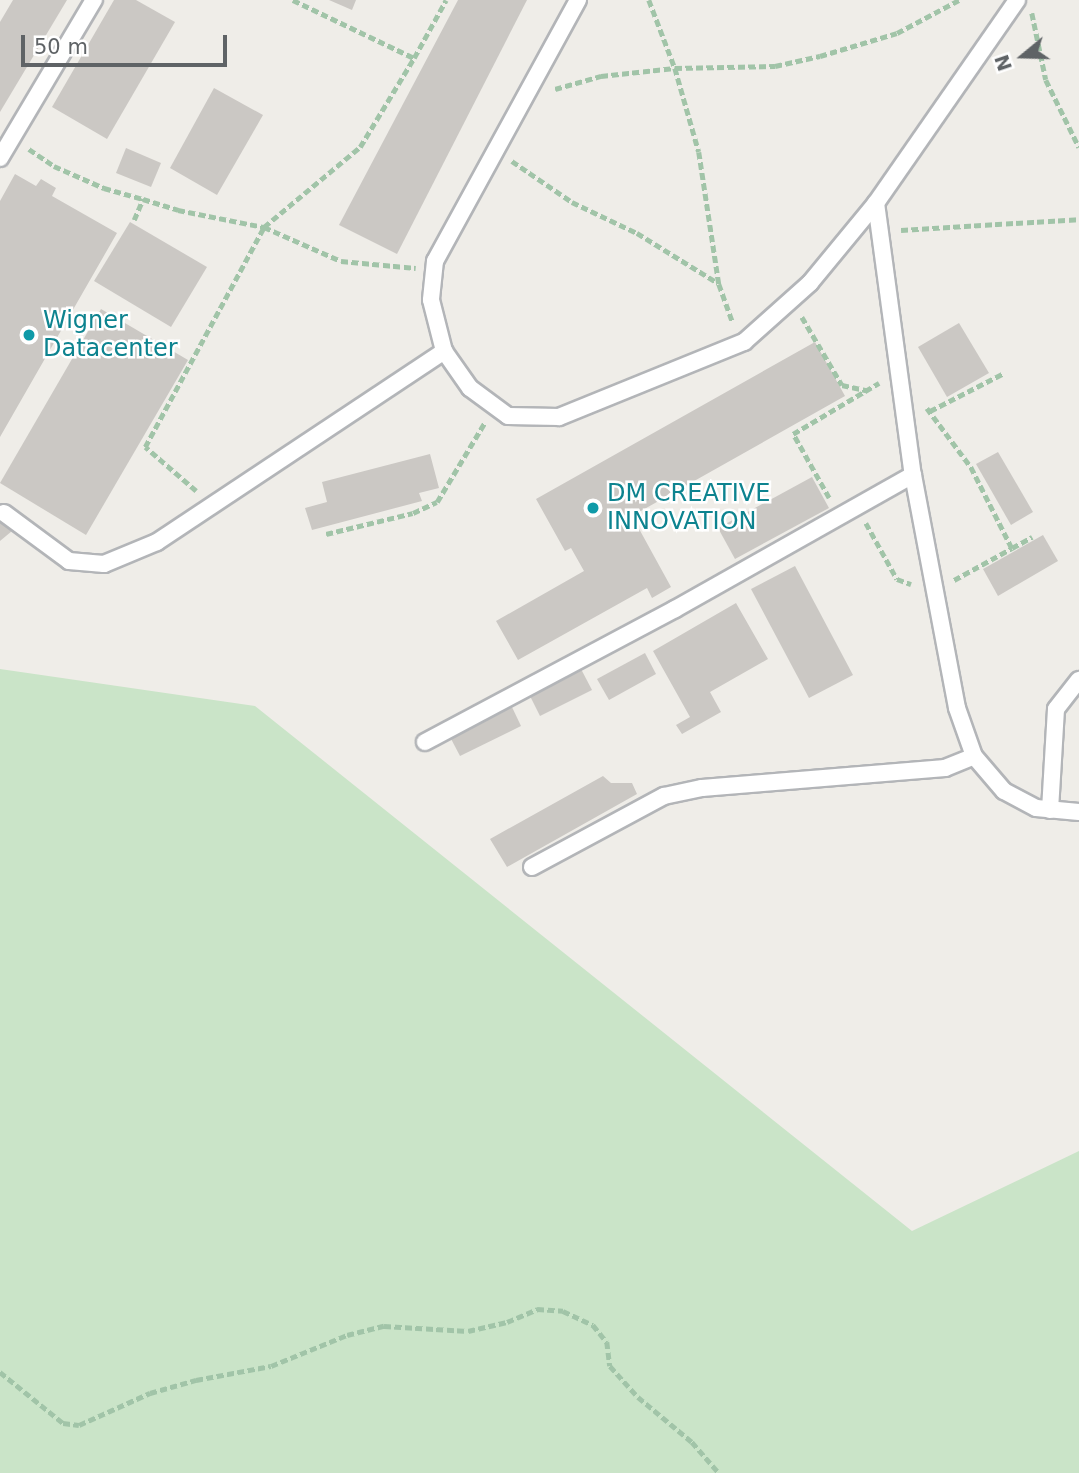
<!DOCTYPE html>
<html>
<head>
<meta charset="utf-8">
<style>
  body { margin:0 }
  #map { position:relative; width:1079px; height:1473px; overflow:hidden; background:#efede8; font-family:"DejaVu Sans",sans-serif }
  div>[style] { position:absolute }
  [style*='--x'] { left:calc(var(--x)*1px); top:calc(var(--y)*1px); width:calc(var(--w)*1px); rotate:calc(var(--a)*1deg) }
  .green>* { inset:0; background:#cae4c8 }
  .building>* { inset:0; background:#cbc8c4 }
  .path>* { height:4.5px; margin-top:-2.25px; transform-origin:0; background:repeating-linear-gradient(90deg,#a1c4a8 0 7px,transparent 0 10.5px) }
  .roads { filter:drop-shadow(2px 0 #b3b5b8) drop-shadow(-2px 0 #b3b5b8) drop-shadow(0 2px #b3b5b8) drop-shadow(0 -2px #b3b5b8) }
  .lane>* { height:16px; margin:-8px; padding:0 8px; transform-origin:8px; border-radius:8px; background:#fff }
  .dots>* { width:19px; height:19px; translate:-50% -50%; box-sizing:border-box; border:4px solid #fff; border-radius:50% }
  span { translate:-50% -50%; white-space:nowrap; text-align:center; line-height:1.15; -webkit-text-stroke:5px #fff; paint-order:stroke }
  .culture-label { font-size:24px; color:#0d838f }
  .left { translate:0 -50%; text-align:left }
  .north { position:absolute; left:988px; top:21px; width:70px; height:70px; -webkit-text-stroke:5px #fff; paint-order:stroke; rotate:251deg; font-size:19px; font-weight:700; line-height:28px; text-align:center; color:#5f6366 }
  .north::after { content:''; display:block; margin:auto; width:24px; height:32px; background:#5f6366; clip-path:polygon(50% 0,100% 100%,50% 72%,0 100%) }
  .scale { position:absolute; left:21px; top:35px; width:206px; height:32px; box-sizing:border-box; border:4px solid #5f6366; border-top:0; padding-left:9px; font-size:21px; line-height:24px; white-space:nowrap; color:#5f6366; -webkit-text-stroke:5px #fff; paint-order:stroke }
</style>
</head>
<body>
<div id="map">
  <div class="green">
    <div style="clip-path:polygon(0 669px,255px 706px,912px 1231px,1079px 1151px,1079px 1473px,0 1473px)"></div>
  </div>
  <div class="building">
    <div style="clip-path:polygon(13px 0,67px 0,0 112px,0 22px)"></div>
    <div style="clip-path:polygon(114px 0,136px 0,175px 22px,107px 139px,52px 107px)"></div>
    <div style="clip-path:polygon(329px 0,356px 0,352px 10px)"></div>
    <div style="clip-path:polygon(458px 0,527px 0,397px 254px,339px 225px)"></div>
    <div style="clip-path:polygon(214px 88px,263px 115px,217px 195px,170px 168px)"></div>
    <div style="clip-path:polygon(126px 148px,161px 163px,151px 187px,116px 173px)"></div>
    <div style="clip-path:polygon(15px 174px,36px 186px,41px 179px,56px 188px,52px 196px,117px 233px,0 437px,0 201px)"></div>
    <div style="clip-path:polygon(130px 222px,207px 267px,171px 327px,94px 281px)"></div>
    <div style="clip-path:polygon(101px 309px,188px 360px,86px 535px,0 483px)"></div>
    <div style="clip-path:polygon(959px 323px,989px 373px,947px 397px,918px 347px)"></div>
    <div style="clip-path:polygon(815px 342px,845px 396px,632px 516px,671px 587px,652px 598px,647px 588px,518px 660px,496px 621px,584px 571px,571px 548px,565px 551px,536px 499px)"></div>
    <div style="clip-path:polygon(998px 452px,1033px 512px,1011px 525px,976px 464px)"></div>
    <div style="clip-path:polygon(430px 454px,439px 488px,419px 493px,422px 501px,312px 530px,305px 508px,327px 502px,322px 482px)"></div>
    <div style="clip-path:polygon(812px 477px,829px 508px,735px 559px,718px 528px)"></div>
    <div style="clip-path:polygon(2px 519px,12px 531px,0 541px,0 521px)"></div>
    <div style="clip-path:polygon(1043px 535px,1058px 561px,998px 596px,983px 569px)"></div>
    <div style="clip-path:polygon(795px 566px,853px 675px,809px 698px,751px 589px)"></div>
    <div style="clip-path:polygon(736px 603px,768px 659px,710px 692px,721px 712px,682px 734px,676px 725px,690px 717px,653px 651px)"></div>
    <div style="clip-path:polygon(645px 653px,656px 674px,609px 700px,597px 679px)"></div>
    <div style="clip-path:polygon(581px 669px,592px 690px,540px 716px,530px 696px)"></div>
    <div style="clip-path:polygon(511px 705px,521px 726px,460px 756px,449px 735px)"></div>
    <div style="clip-path:polygon(603px 776px,611px 783px,632px 783px,637px 794px,507px 867px,490px 839px)"></div>
  </div>
  <div class="path">
    <div style="--x:293;--y:0;--w:134;--a:25.6"></div>
    <div style="--x:649;--y:0;--w:73;--a:69.1"></div>
    <div style="--x:675;--y:68;--w:87;--a:74.1"></div>
    <div style="--x:699;--y:152;--w:134;--a:81.4"></div>
    <div style="--x:719;--y:284;--w:41;--a:70.3"></div>
    <div style="--x:1032;--y:13;--w:68;--a:78.2"></div>
    <div style="--x:1046;--y:80;--w:75;--a:63.8"></div>
    <div style="--x:555;--y:89;--w:48;--a:-15.8"></div>
    <div style="--x:601;--y:76;--w:74;--a:-6.2"></div>
    <div style="--x:675;--y:68;--w:100;--a:-1.1"></div>
    <div style="--x:775;--y:66;--w:46;--a:-12.5"></div>
    <div style="--x:820;--y:56;--w:80;--a:-16.6"></div>
    <div style="--x:897;--y:33;--w:70;--a:-28"></div>
    <div style="--x:29;--y:149;--w:30;--a:34"></div>
    <div style="--x:54;--y:166;--w:55;--a:23.7"></div>
    <div style="--x:104;--y:188;--w:41;--a:15.8"></div>
    <div style="--x:512;--y:161;--w:73;--a:34.3"></div>
    <div style="--x:572;--y:202;--w:72;--a:25.5"></div>
    <div style="--x:637;--y:233;--w:95;--a:31.7"></div>
    <div style="--x:134;--y:220;--w:23;--a:-67"></div>
    <div style="--x:143;--y:199;--w:37;--a:17"></div>
    <div style="--x:178;--y:210;--w:88;--a:11.2"></div>
    <div style="--x:264;--y:227;--w:84;--a:23.8"></div>
    <div style="--x:341;--y:261;--w:75;--a:5.3"></div>
    <div style="--x:901;--y:230;--w:178;--a:-3.5"></div>
    <div style="--x:802;--y:317;--w:79;--a:59.5"></div>
    <div style="--x:842;--y:385;--w:25;--a:12"></div>
    <div style="--x:927;--y:408;--w:74;--a:53.3"></div>
    <div style="--x:971;--y:467;--w:91;--a:63.2"></div>
    <div style="--x:1012;--y:548;--w:23;--a:-29"></div>
    <div style="--x:930;--y:411;--w:81;--a:-27.2"></div>
    <div style="--x:196;--y:491;--w:67;--a:-139.2"></div>
    <div style="--x:145;--y:447;--w:250;--a:-61.6"></div>
    <div style="--x:264;--y:227;--w:125;--a:-39.8"></div>
    <div style="--x:360;--y:147;--w:104;--a:-58.8"></div>
    <div style="--x:414;--y:58;--w:66;--a:-61.1"></div>
    <div style="--x:829;--y:498;--w:73;--a:-119.4"></div>
    <div style="--x:793;--y:434;--w:100;--a:-30.7"></div>
    <div style="--x:866;--y:523;--w:64;--a:61"></div>
    <div style="--x:897;--y:579;--w:15;--a:20"></div>
    <div style="--x:326;--y:534;--w:89;--a:-13.6"></div>
    <div style="--x:413;--y:513;--w:26;--a:-25"></div>
    <div style="--x:437;--y:502;--w:93;--a:-59"></div>
    <div style="--x:954;--y:580;--w:66;--a:-28.9"></div>
    <div style="--x:0;--y:1372;--w:81;--a:39"></div>
    <div style="--x:63;--y:1423;--w:16;--a:7"></div>
    <div style="--x:79;--y:1425;--w:78;--a:-24.3"></div>
    <div style="--x:150;--y:1393;--w:48;--a:-15.8"></div>
    <div style="--x:196;--y:1380;--w:76;--a:-10.6"></div>
    <div style="--x:271;--y:1366;--w:82;--a:-22.2"></div>
    <div style="--x:347;--y:1335;--w:38;--a:-14"></div>
    <div style="--x:384;--y:1326;--w:84;--a:3.4"></div>
    <div style="--x:468;--y:1331;--w:40;--a:-13"></div>
    <div style="--x:507;--y:1322;--w:33;--a:-23"></div>
    <div style="--x:537;--y:1309;--w:26;--a:4"></div>
    <div style="--x:563;--y:1311;--w:33;--a:25"></div>
    <div style="--x:593;--y:1325;--w:22;--a:51"></div>
    <div style="--x:607;--y:1342;--w:24;--a:83"></div>
    <div style="--x:610;--y:1366;--w:42;--a:47.9"></div>
    <div style="--x:638;--y:1397;--w:70;--a:39.8"></div>
    <div style="--x:692;--y:1442;--w:41;--a:48.9"></div>
  </div>
  <div class="roads">
    <div class="lane">
      <div style="--x:578;--y:0;--w:298;--a:118.7"></div>
      <div style="--x:435;--y:261;--w:39;--a:96"></div>
      <div style="--x:431;--y:300;--w:53;--a:75.7"></div>
      <div style="--x:444;--y:351;--w:45;--a:54.9"></div>
      <div style="--x:470;--y:388;--w:47;--a:36.4"></div>
      <div style="--x:508;--y:416;--w:51;--a:1.1"></div>
      <div style="--x:559;--y:417;--w:200;--a:-22.1"></div>
      <div style="--x:744;--y:342;--w:89;--a:-41.8"></div>
      <div style="--x:810;--y:283;--w:104;--a:-50.5"></div>
      <div style="--x:876;--y:203;--w:247;--a:-55.2"></div>
      <div style="--x:0;--y:158;--w:184;--a:-59.3"></div>
      <div style="--x:876;--y:203;--w:275;--a:82.3"></div>
      <div style="--x:913;--y:475;--w:237;--a:79.3"></div>
      <div style="--x:957;--y:708;--w:51;--a:70.5"></div>
      <div style="--x:974;--y:756;--w:46;--a:49.4"></div>
      <div style="--x:1004;--y:791;--w:36;--a:28"></div>
      <div style="--x:1036;--y:808;--w:43;--a:5.3"></div>
      <div style="--x:4;--y:513;--w:81;--a:36.4"></div>
      <div style="--x:69;--y:561;--w:35;--a:5"></div>
      <div style="--x:104;--y:564;--w:57;--a:-22.5"></div>
      <div style="--x:157;--y:542;--w:345;--a:-33.6"></div>
      <div style="--x:425;--y:742;--w:283;--a:-28"></div>
      <div style="--x:675;--y:609;--w:273;--a:-29.4"></div>
      <div style="--x:1050;--y:810;--w:101;--a:-86.6"></div>
      <div style="--x:1056;--y:709;--w:37;--a:-52"></div>
      <div style="--x:532;--y:867;--w:150;--a:-28.3"></div>
      <div style="--x:664;--y:796;--w:39;--a:-12"></div>
      <div style="--x:702;--y:788;--w:244;--a:-4.7"></div>
      <div style="--x:945;--y:768;--w:31;--a:-22"></div>
    </div>
  </div>
  <div class="dots">
    <div style="left:29px;top:335px;background:#0f9aa8"></div>
    <div style="left:593px;top:508px;background:#0f9aa8"></div>
  </div>
  <div class="culture-label">
    <span class="left" style="left:43px;top:335px">Wigner<br>Datacenter</span>
    <span class="left" style="left:607px;top:508px">DM CREATIVE<br>INNOVATION</span>
  </div>
  <div class="north">N</div>
  <div class="scale">50 m</div>
</div>
</body>
</html>
